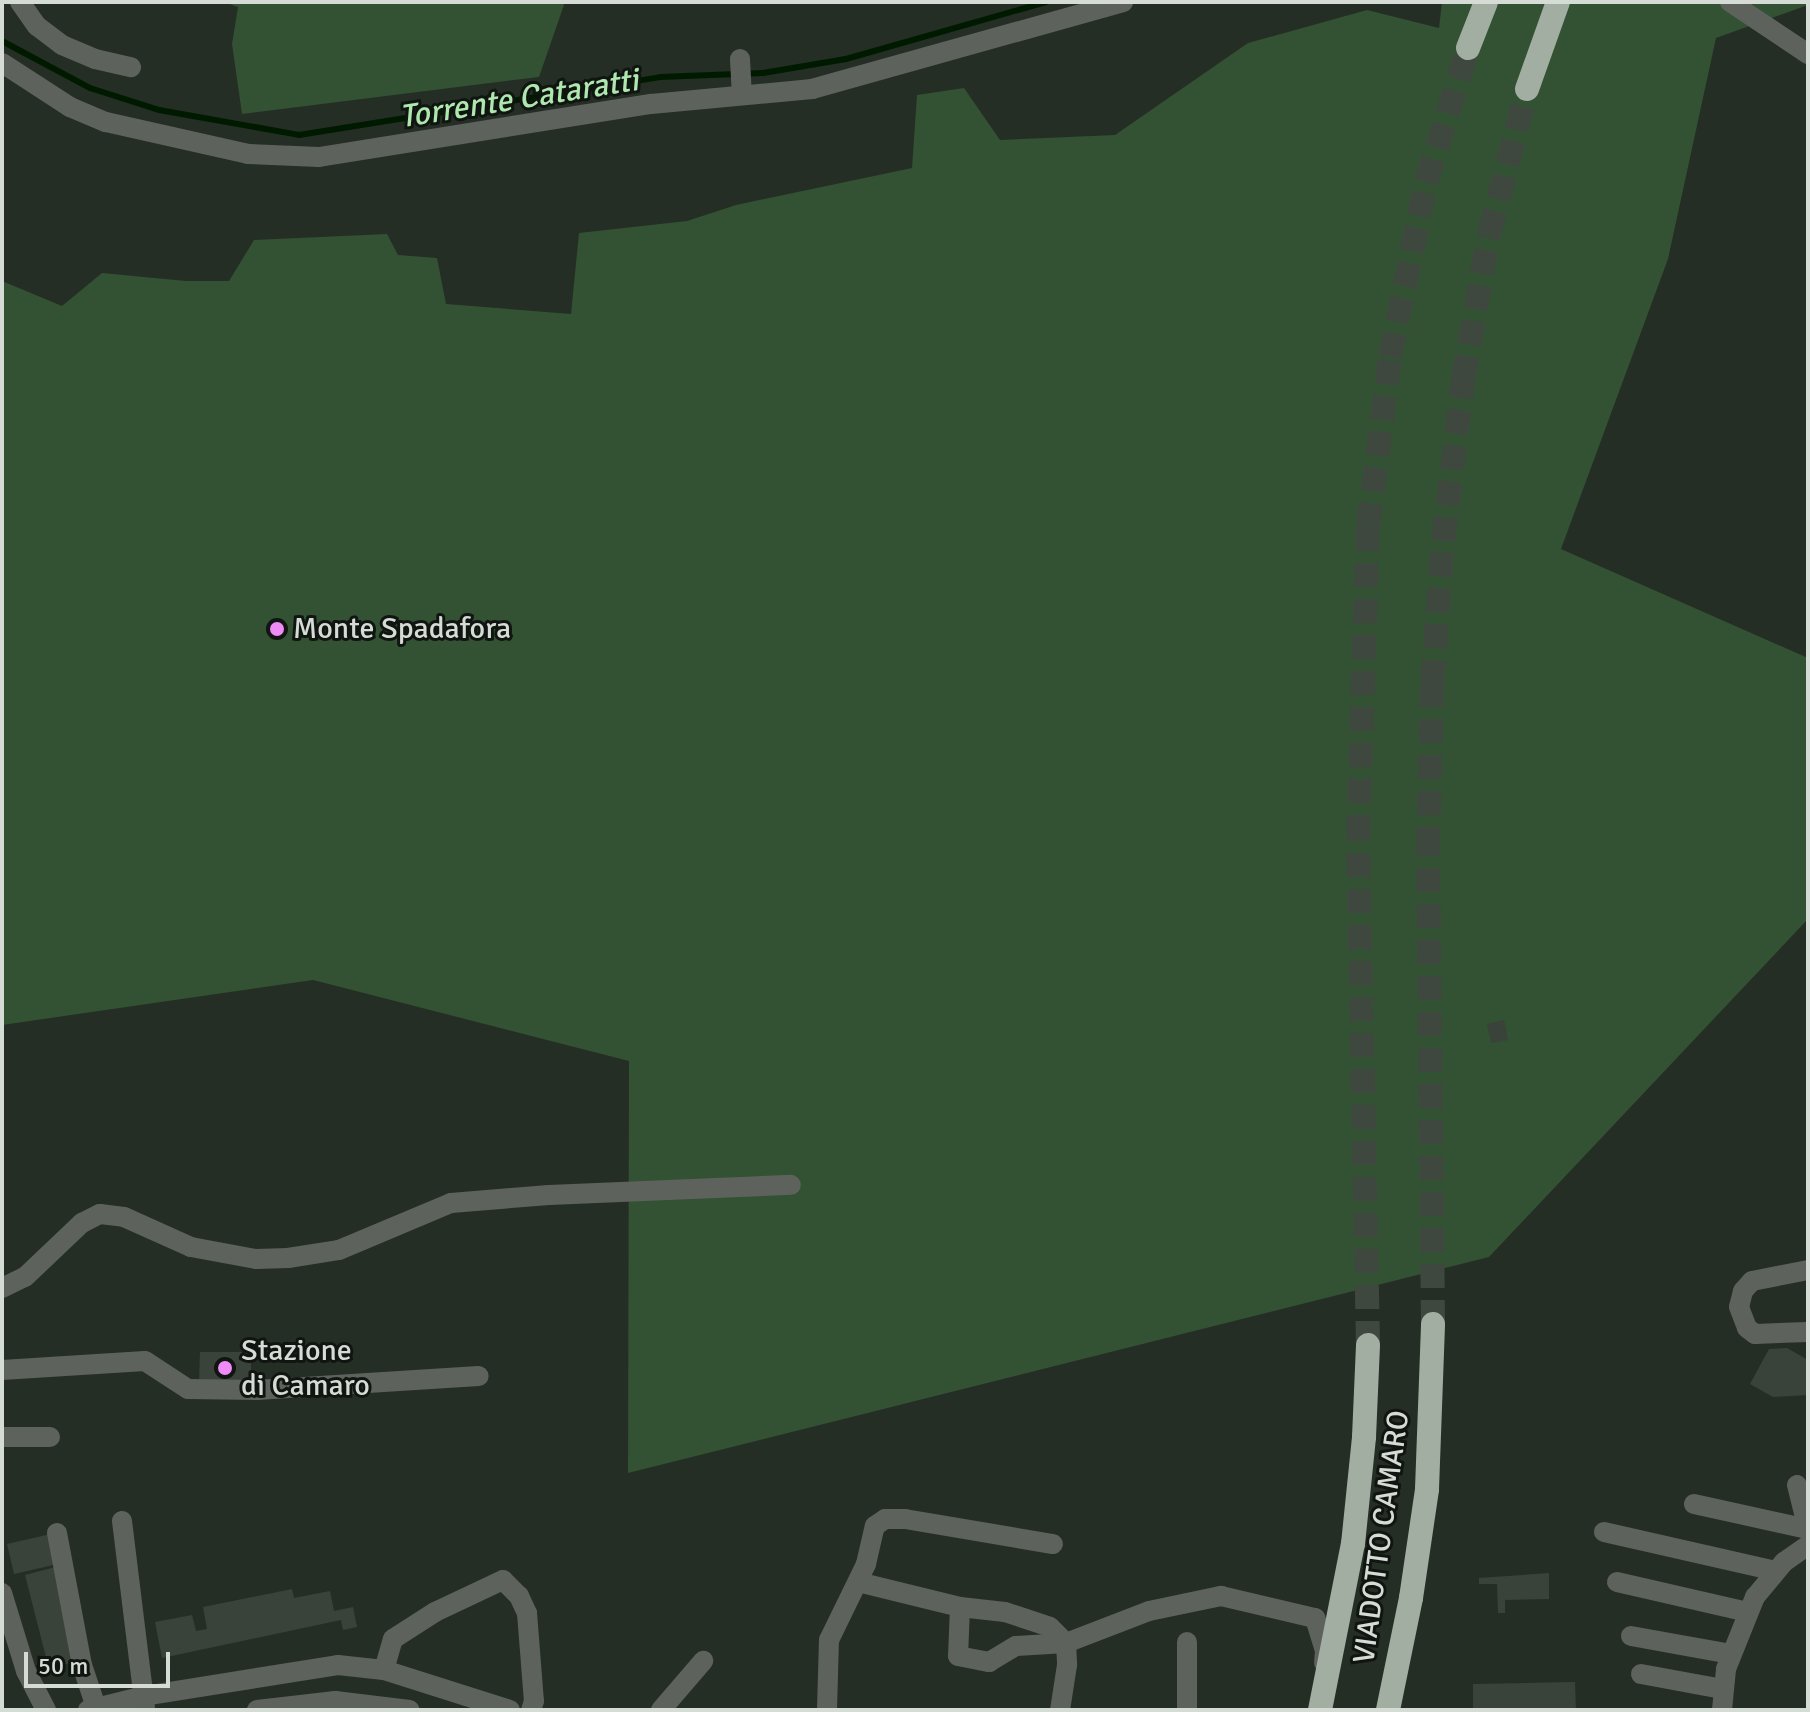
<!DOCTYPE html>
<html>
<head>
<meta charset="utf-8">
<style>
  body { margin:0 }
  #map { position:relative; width:1810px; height:1712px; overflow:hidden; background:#252e25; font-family:Signika,sans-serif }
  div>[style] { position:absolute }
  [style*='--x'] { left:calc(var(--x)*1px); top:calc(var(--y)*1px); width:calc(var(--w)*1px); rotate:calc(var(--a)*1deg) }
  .green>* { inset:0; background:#335133 }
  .stream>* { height:6px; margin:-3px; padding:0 3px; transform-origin:3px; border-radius:3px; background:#001a00 }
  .building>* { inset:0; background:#3a433a }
  .highway-tunnel>* { height:24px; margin-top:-12px; transform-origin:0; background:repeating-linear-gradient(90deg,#3f483f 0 24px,transparent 0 36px) }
  .minor>* { height:20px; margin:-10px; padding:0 10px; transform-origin:10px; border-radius:10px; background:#5e625d }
  .highway>* { height:24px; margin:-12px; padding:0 12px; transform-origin:12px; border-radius:12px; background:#a3aea3 }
  .dots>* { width:22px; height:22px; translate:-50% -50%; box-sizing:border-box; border:4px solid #111511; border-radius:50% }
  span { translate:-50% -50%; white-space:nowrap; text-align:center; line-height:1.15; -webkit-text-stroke:6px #111511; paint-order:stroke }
  .poi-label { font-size:30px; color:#d5dbd5 }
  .left { translate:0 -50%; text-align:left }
  .street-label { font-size:30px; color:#d5dbd5 }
  .water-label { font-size:32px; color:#afe8ae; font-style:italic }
  .frame { position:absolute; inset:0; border:4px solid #d5dbd5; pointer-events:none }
  .scale { position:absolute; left:24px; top:1652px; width:146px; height:36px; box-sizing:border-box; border:4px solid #d5dbd5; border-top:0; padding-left:10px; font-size:24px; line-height:28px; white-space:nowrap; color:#d5dbd5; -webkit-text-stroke:6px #111511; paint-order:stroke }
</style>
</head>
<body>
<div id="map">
  <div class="green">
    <div style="clip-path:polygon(224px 2px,565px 2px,539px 77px,242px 114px,232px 44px,238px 7px)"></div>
    <div style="clip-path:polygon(1442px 2px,1808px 2px,1808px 5px,1716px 38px,1668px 259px,1561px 549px,1808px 658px,1808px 919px,1489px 1257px,628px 1473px,629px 1061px,313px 980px,2px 1025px,2px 281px,62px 306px,102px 273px,186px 281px,229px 281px,254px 240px,387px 234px,398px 255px,437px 258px,446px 304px,571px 314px,579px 233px,687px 221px,736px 205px,912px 168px,917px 95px,964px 88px,1000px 140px,1115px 135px,1248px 43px,1367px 10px,1439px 28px)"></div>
  </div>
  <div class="stream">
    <div style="--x:2;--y:41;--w:100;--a:28.1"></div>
    <div style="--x:90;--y:88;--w:72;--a:17.7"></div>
    <div style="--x:159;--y:110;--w:142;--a:10.1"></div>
    <div style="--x:299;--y:135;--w:366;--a:-9.1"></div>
    <div style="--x:660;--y:77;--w:103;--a:-2.2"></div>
    <div style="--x:763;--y:73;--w:84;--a:-9.6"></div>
    <div style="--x:846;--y:59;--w:208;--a:-15.9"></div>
  </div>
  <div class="building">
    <div style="clip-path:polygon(1504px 1020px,1508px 1040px,1491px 1043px,1487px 1024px)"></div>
    <div style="clip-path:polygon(1787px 1348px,1808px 1360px,1808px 1395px,1773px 1397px,1750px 1384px,1769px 1349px)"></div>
    <div style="clip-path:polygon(200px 1352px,251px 1352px,251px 1383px,199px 1383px)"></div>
    <div style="clip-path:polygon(55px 1533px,62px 1563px,14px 1574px,7px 1544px)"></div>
    <div style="clip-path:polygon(63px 1565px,88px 1658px,49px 1669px,25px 1575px)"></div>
    <div style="clip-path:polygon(1549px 1573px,1549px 1599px,1505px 1600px,1505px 1613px,1498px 1613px,1497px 1584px,1479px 1584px,1479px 1578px)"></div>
    <div style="clip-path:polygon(292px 1589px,294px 1598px,330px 1591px,334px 1611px,353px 1607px,357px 1627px,343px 1630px,341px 1620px,162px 1658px,155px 1622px,192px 1615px,196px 1631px,207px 1629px,203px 1607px)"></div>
    <div style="clip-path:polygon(1575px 1682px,1576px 1710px,1473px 1710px,1473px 1684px)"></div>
  </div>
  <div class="highway-tunnel">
    <div style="--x:1433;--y:1324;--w:473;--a:-90.6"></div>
    <div style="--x:1428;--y:851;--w:167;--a:-88.6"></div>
    <div style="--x:1432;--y:684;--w:143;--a:-85.6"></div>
    <div style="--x:1443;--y:541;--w:162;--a:-82.9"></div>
    <div style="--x:1463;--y:380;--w:148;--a:-79.9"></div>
    <div style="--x:1489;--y:234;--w:150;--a:-75.3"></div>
    <div style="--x:1368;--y:1345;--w:506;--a:-91.13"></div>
    <div style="--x:1358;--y:839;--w:312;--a:-88.2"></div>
    <div style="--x:1368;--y:527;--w:171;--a:-82.6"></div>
    <div style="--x:1390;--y:357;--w:179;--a:-78.4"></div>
    <div style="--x:1426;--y:182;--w:140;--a:-72.6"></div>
  </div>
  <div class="minor">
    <div style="--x:20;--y:2;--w:29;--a:55"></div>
    <div style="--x:37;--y:26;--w:31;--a:37"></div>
    <div style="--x:62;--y:45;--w:36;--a:23"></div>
    <div style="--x:95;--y:59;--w:37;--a:13"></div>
    <div style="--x:1730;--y:2;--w:94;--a:33.7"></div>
    <div style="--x:740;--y:59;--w:36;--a:87"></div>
    <div style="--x:2;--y:63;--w:81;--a:32.9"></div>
    <div style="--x:70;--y:107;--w:39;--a:23"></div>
    <div style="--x:106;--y:122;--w:146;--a:12.7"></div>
    <div style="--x:248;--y:154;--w:71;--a:2.4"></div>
    <div style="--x:319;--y:157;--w:336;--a:-9.1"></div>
    <div style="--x:651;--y:104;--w:162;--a:-5.3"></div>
    <div style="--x:812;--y:89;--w:323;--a:-15.6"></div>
    <div style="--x:1808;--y:1270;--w:57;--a:168.9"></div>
    <div style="--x:1752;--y:1281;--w:13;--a:132"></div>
    <div style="--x:1743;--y:1291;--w:16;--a:104"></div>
    <div style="--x:1739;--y:1307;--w:22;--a:69"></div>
    <div style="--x:1747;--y:1328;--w:10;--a:37"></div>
    <div style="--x:1755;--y:1334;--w:53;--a:-2.2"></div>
    <div style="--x:2;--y:1288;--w:25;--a:-26"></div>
    <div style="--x:25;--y:1277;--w:79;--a:-43.5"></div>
    <div style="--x:82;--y:1223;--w:20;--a:-27"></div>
    <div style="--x:100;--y:1214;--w:24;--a:7"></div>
    <div style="--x:124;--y:1217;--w:73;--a:24.1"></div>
    <div style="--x:191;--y:1247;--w:66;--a:10.5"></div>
    <div style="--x:256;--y:1259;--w:32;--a:-2"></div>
    <div style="--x:288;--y:1258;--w:52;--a:-8.9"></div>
    <div style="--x:339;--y:1250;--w:121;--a:-22.8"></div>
    <div style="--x:451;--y:1203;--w:98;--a:-4.7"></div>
    <div style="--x:549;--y:1195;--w:242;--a:-2.4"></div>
    <div style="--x:2;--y:1370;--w:143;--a:-3.6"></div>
    <div style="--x:145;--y:1361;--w:51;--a:33.1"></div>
    <div style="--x:188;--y:1389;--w:69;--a:0.8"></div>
    <div style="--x:257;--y:1390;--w:222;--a:-3.6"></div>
    <div style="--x:2;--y:1437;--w:48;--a:0"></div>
    <div style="--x:1797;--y:1485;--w:45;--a:76"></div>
    <div style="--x:1694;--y:1504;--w:117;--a:12.4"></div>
    <div style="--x:122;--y:1521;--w:188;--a:83"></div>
    <div style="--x:1604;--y:1532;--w:175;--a:12.8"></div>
    <div style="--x:57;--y:1533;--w:134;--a:79.3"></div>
    <div style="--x:82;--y:1665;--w:44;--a:71.6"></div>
    <div style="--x:858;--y:1582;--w:105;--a:13.8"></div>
    <div style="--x:960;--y:1607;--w:45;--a:6.3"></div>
    <div style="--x:1005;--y:1612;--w:47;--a:18.4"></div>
    <div style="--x:1050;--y:1627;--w:23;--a:45"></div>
    <div style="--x:1066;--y:1643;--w:22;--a:87"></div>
    <div style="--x:1067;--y:1665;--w:46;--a:98.8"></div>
    <div style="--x:1617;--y:1582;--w:134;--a:12.9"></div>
    <div style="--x:2;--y:1593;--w:82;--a:72.9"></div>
    <div style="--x:26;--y:1671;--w:44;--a:62.9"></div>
    <div style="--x:960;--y:1607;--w:49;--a:92.3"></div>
    <div style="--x:958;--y:1656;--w:32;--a:11"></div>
    <div style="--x:989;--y:1662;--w:31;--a:-31"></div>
    <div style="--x:1016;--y:1646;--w:50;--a:-3.4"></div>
    <div style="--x:1066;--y:1643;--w:89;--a:-21.1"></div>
    <div style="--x:1149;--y:1611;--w:74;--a:-11.8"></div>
    <div style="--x:1221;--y:1596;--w:97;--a:13.2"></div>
    <div style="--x:1315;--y:1618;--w:34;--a:73"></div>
    <div style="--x:1325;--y:1650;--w:13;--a:94"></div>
    <div style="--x:1631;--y:1636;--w:102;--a:10.2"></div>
    <div style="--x:1187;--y:1642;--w:68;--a:90"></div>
    <div style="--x:384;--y:1670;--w:32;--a:-74"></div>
    <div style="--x:393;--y:1639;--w:50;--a:-32.7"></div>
    <div style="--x:435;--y:1612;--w:75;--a:-25.2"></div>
    <div style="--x:503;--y:1580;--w:23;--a:45"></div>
    <div style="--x:519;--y:1596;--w:19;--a:65"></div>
    <div style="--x:527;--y:1613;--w:88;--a:85.5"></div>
    <div style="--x:534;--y:1701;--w:9;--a:108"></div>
    <div style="--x:1641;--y:1674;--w:82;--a:10.5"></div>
    <div style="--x:88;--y:1710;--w:58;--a:-14"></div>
    <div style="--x:144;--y:1696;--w:196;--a:-9.1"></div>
    <div style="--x:338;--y:1665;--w:46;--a:6.2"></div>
    <div style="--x:384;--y:1670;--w:132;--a:17.6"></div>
    <div style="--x:257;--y:1710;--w:79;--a:-6.6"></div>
    <div style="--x:335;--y:1701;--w:75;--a:6.9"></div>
    <div style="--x:661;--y:1710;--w:65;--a:-49.4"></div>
    <div style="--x:827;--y:1710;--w:70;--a:-88.4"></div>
    <div style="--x:829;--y:1640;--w:85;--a:-64"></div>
    <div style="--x:866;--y:1564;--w:39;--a:-77"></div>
    <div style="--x:875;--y:1526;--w:12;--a:-35"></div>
    <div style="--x:885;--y:1519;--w:20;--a:0"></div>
    <div style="--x:905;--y:1519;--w:150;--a:9.6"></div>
    <div style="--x:1722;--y:1710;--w:41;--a:-84.4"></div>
    <div style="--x:1726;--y:1669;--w:78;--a:-68.1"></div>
    <div style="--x:1755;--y:1597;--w:45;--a:-50.4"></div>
    <div style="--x:1784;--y:1562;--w:29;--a:-35"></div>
  </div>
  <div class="highway">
    <div style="--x:1468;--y:48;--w:49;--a:-68.6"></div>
    <div style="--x:1527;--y:89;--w:92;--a:-70.4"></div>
    <div style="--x:1320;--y:1710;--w:169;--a:-78.8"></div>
    <div style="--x:1353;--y:1544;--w:108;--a:-84.1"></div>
    <div style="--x:1364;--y:1437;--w:92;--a:-87.5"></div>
    <div style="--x:1388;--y:1710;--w:114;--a:-78.4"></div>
    <div style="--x:1411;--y:1598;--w:110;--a:-81.6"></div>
    <div style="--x:1427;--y:1489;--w:165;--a:-87.9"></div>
  </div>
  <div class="dots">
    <div style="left:277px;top:629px;background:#ef8bf7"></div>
    <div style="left:225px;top:1368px;background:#ef8bf7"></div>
  </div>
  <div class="poi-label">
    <span class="left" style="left:293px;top:629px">Monte Spadafora</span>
    <span class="left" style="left:241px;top:1368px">Stazione<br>di Camaro</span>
  </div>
  <div class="street-label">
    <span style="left:1382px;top:1537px;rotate:-82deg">VIADOTTO CAMARO</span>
  </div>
  <div class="water-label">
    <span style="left:519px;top:99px;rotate:-9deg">Torrente Cataratti</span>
  </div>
  <div class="frame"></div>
  <div class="scale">50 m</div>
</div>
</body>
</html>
